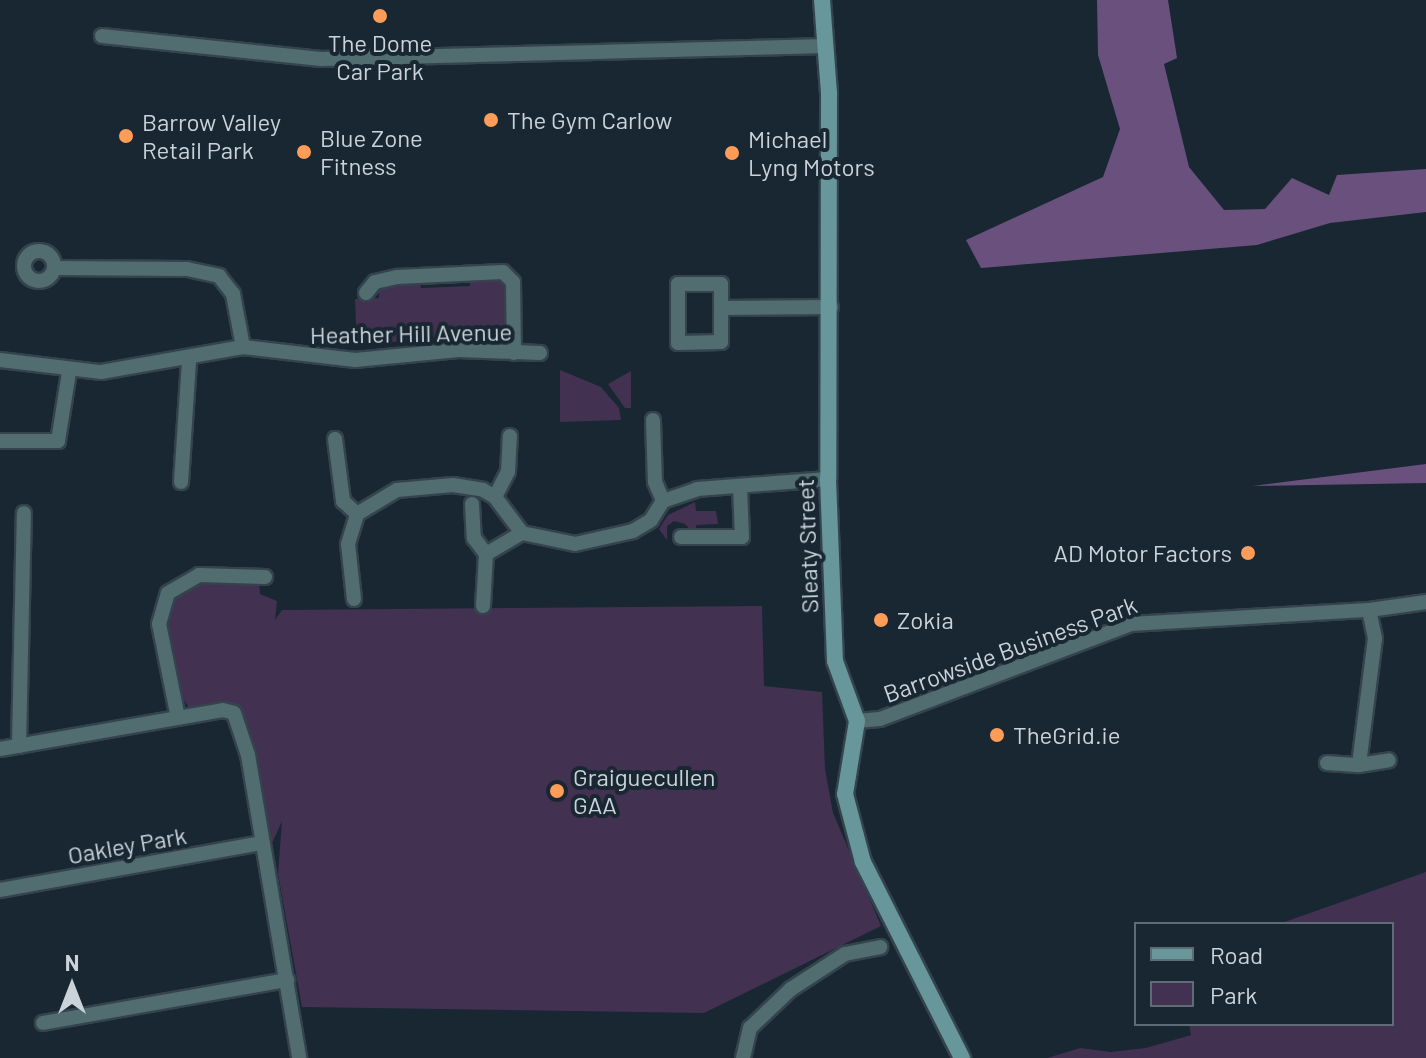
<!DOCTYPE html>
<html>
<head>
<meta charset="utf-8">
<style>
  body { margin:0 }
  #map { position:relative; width:1426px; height:1058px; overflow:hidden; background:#182732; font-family:Barlow,sans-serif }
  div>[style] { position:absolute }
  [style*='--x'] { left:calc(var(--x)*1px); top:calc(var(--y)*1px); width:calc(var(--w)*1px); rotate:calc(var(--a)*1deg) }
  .green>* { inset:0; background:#433152 }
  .forest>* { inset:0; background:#6a517d }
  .roads { filter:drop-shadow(2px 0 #34434d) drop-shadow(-2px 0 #34434d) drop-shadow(0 2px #34434d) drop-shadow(0 -2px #34434d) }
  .street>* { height:14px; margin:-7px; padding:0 7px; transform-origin:7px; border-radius:7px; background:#516d70 }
  .street>.ring { margin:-7px; padding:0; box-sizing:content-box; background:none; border:14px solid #516d70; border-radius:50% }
  .secondary>* { height:16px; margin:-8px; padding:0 8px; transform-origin:8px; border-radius:8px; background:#67969b }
  .dots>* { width:22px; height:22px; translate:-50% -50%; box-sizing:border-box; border:4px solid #182732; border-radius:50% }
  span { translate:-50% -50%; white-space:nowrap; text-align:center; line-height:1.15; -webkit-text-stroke:8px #182732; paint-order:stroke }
  .poi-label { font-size:24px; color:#cad3da }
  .left { translate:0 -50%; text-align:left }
  .right { translate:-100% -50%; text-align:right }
  .street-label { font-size:24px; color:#cad3da }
  .legend { position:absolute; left:1134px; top:922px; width:260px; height:104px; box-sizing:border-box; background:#182732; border:2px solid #5f6c75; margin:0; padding:10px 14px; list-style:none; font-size:24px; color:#cad3da }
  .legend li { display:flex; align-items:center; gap:16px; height:40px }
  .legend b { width:40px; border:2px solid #5f6c75 }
  .north { position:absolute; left:32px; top:946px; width:80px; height:80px; -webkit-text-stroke:6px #182732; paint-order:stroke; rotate:0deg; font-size:22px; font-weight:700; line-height:32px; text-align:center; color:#cad3da }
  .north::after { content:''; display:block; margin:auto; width:28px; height:36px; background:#cad3da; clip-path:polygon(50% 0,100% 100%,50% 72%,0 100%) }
</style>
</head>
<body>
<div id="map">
  <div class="green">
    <div style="clip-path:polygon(501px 277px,506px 284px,508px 338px,455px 335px,357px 346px,355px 299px,379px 298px,379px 285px,420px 280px,421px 288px,470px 286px,470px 278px)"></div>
    <div style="clip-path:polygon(560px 370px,601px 387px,619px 408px,621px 420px,560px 422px)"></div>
    <div style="clip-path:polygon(631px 371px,631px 408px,625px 408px,608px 384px)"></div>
    <div style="clip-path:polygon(695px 502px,696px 511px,716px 511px,718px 524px,696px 525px,696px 536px,685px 524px,674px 521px,667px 526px,667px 540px,659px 529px,668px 515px)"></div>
    <div style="clip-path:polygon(259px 582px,260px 594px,277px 601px,275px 620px,282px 610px,762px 606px,764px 686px,822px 692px,825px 769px,833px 813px,881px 926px,704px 1013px,302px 1007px,278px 874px,282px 821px,270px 848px,243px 717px,235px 705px,222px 702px,190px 709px,181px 696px,166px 640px,166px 613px,181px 591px,196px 583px)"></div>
    <div style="clip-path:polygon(1426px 872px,1426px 1058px,1047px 1058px,1080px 1048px,1111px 1052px,1146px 1048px,1191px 1035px,1189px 1024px,1392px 1024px,1392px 924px,1279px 924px)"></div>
  </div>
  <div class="forest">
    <div style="clip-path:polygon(1097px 0,1168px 0,1177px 58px,1164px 64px,1189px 167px,1224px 210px,1265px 209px,1292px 178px,1329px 195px,1337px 175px,1426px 169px,1426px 212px,1330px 223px,1257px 245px,981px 268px,966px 240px,1103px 177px,1120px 129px,1098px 55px)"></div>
    <div style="clip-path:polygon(1426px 464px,1426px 483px,1253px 486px)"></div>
  </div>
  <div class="roads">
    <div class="street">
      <div style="--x:102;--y:36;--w:220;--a:6"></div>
      <div style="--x:321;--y:59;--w:504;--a:-1.48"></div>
      <div class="ring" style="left:24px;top:251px;width:16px;height:16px"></div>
      <div style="--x:54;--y:268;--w:133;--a:0.4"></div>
      <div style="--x:187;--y:269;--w:33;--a:12"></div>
      <div style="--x:219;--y:276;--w:23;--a:52"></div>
      <div style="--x:233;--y:294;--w:54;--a:79.3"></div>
      <div style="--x:678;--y:284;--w:43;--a:0"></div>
      <div style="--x:721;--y:284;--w:58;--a:90"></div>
      <div style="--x:721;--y:342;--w:43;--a:178.7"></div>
      <div style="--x:678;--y:343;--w:59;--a:-90"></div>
      <div style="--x:366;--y:293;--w:14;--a:-51"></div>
      <div style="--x:375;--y:282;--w:23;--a:-13"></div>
      <div style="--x:397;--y:277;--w:106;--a:-2.7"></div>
      <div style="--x:503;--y:272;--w:14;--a:45"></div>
      <div style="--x:513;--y:282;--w:71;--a:89.2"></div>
      <div style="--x:721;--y:308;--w:110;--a:-0.5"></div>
      <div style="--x:0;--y:360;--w:102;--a:6.8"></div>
      <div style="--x:101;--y:372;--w:144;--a:-10"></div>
      <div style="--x:243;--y:347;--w:113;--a:6.6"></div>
      <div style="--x:355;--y:360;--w:104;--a:-5.5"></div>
      <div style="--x:459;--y:350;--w:81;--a:2.1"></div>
      <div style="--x:653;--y:420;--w:62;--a:88.2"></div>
      <div style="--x:655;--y:482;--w:21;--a:67"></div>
      <div style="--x:335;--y:439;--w:63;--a:82.6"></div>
      <div style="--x:343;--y:501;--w:19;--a:43"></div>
      <div style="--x:357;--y:514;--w:47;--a:-31"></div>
      <div style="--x:397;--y:490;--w:56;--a:-5.1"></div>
      <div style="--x:453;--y:485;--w:30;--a:9"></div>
      <div style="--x:483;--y:490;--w:14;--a:30"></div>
      <div style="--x:495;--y:497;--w:45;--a:53.1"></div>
      <div style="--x:522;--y:533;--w:54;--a:11.7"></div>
      <div style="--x:575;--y:544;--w:59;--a:-12.6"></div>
      <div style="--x:633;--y:531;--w:21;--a:-31"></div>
      <div style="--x:651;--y:520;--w:22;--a:-58"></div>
      <div style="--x:663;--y:501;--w:36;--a:-19"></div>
      <div style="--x:697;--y:489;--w:131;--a:-4.4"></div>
      <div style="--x:0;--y:441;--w:58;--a:0"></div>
      <div style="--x:58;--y:441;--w:70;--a:-80.9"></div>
      <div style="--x:181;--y:482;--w:122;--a:-86.2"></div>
      <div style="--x:495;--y:497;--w:28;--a:-63"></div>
      <div style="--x:508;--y:472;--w:36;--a:-87"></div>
      <div style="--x:472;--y:504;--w:34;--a:87"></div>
      <div style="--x:474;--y:538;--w:20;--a:53"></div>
      <div style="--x:681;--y:537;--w:61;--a:0"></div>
      <div style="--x:742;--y:537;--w:50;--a:-92.3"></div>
      <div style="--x:354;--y:599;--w:55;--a:-96.2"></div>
      <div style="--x:348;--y:544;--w:31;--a:-73"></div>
      <div style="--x:483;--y:606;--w:52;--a:-86.7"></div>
      <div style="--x:486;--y:554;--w:42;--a:-30.3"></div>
      <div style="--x:1369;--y:610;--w:58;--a:-8"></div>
      <div style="--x:178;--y:718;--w:96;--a:-101.4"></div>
      <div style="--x:159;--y:624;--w:32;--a:-74"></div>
      <div style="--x:168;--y:593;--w:36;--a:-30"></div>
      <div style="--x:199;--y:575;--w:66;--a:1.7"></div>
      <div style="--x:857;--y:721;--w:23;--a:-5"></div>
      <div style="--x:880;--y:719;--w:268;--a:-20.7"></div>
      <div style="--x:1131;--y:624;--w:238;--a:-3.4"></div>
      <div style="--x:1369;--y:610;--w:29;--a:78"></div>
      <div style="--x:1375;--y:638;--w:128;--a:97.2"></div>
      <div style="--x:1359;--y:765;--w:30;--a:-9"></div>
      <div style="--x:19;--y:746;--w:233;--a:-88.8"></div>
      <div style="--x:0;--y:749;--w:226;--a:-9.9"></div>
      <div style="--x:223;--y:710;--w:11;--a:15"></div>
      <div style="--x:234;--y:713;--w:44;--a:71.6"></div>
      <div style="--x:248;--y:755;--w:307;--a:80.4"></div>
      <div style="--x:1327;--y:763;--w:32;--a:4"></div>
      <div style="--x:0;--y:890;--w:265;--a:-10.2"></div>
      <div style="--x:43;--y:1023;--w:248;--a:-10"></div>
      <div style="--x:743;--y:1058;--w:31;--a:-77"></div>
      <div style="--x:750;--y:1028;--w:57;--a:-43.6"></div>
      <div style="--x:791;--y:989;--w:64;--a:-32.9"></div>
      <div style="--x:845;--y:954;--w:36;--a:-11"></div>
    </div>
    <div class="secondary">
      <div style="--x:822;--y:0;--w:93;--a:85.7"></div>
      <div style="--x:829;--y:93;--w:386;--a:90.1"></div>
      <div style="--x:828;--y:479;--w:182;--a:87.8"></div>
      <div style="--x:835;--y:661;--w:64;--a:69.9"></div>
      <div style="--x:857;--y:721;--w:74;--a:99.3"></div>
      <div style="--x:845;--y:794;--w:70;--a:75.2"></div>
      <div style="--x:863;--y:862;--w:220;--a:63.2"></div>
    </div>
  </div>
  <div class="dots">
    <div style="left:380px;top:16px;background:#fe9c58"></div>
    <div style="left:491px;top:120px;background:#fe9c58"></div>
    <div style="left:126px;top:136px;background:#fe9c58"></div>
    <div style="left:304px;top:152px;background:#fe9c58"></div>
    <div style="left:732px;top:153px;background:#fe9c58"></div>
    <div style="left:1248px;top:553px;background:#fe9c58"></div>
    <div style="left:881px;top:620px;background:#fe9c58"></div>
    <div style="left:997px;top:735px;background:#fe9c58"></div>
    <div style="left:557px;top:791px;background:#fe9c58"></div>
  </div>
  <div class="poi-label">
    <span style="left:380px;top:57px">The Dome<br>Car Park</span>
    <span class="left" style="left:507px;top:120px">The Gym Carlow</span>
    <span class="left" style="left:142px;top:136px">Barrow Valley<br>Retail Park</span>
    <span class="left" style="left:320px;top:152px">Blue Zone<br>Fitness</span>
    <span class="left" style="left:748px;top:153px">Michael<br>Lyng Motors</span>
    <span class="right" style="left:1232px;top:553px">AD Motor Factors</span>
    <span class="left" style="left:897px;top:620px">Zokia</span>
    <span class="left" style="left:1013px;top:735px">TheGrid.ie</span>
    <span class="left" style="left:573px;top:791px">Graiguecullen<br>GAA</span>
  </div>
  <div class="street-label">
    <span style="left:411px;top:333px;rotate:-1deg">Heather Hill Avenue</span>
    <span style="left:807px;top:546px;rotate:-92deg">Sleaty Street</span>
    <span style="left:1010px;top:649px;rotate:-20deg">Barrowside Business Park</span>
    <span style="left:127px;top:845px;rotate:-10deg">Oakley Park</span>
  </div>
  <ul class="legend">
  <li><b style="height:10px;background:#67969b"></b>Road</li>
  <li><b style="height:22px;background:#433152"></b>Park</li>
  </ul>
  <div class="north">N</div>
</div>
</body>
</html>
